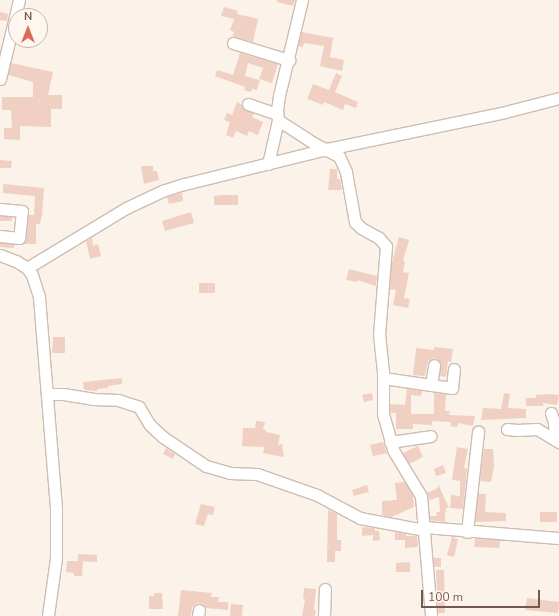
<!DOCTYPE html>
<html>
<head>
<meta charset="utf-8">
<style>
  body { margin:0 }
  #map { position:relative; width:559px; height:616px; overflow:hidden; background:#fbf3e9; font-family:"Nunito Sans",sans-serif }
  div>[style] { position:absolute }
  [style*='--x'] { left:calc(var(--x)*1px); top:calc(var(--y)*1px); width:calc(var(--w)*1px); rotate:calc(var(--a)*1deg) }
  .building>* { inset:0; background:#efd0c3 }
  .roads { filter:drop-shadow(1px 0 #cfbcb2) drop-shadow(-1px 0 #cfbcb2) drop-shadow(0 1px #cfbcb2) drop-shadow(0 -1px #cfbcb2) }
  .minor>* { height:11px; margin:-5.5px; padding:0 5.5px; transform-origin:5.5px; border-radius:5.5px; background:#fff }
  span { translate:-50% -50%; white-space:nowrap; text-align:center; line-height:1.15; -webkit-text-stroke:3px #fef7f0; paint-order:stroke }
  .north { position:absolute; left:8px; top:8px; width:40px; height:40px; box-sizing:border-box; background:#fef7f0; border:1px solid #c7b7af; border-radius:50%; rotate:0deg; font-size:11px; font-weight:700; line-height:16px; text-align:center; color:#74584e }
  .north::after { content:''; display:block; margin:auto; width:14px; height:18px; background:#dc6858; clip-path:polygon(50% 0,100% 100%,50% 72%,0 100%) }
  .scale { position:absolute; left:421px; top:590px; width:119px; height:18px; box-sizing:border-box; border:2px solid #74584e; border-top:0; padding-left:5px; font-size:12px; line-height:14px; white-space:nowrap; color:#74584e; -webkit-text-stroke:3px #fef7f0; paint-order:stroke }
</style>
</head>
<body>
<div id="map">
  <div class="building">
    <div style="clip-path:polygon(277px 0,295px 0,293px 6px,277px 2px)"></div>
    <div style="clip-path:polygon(224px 7px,238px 11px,237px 14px,258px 19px,253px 42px,232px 36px,234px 32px,230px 30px,234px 19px,221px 16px)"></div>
    <div style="clip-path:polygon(0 12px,8px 14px,7px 21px,0 20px)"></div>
    <div style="clip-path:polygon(302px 32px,333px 38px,330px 57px,344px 60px,342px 71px,320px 66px,324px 46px,304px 43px,303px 47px,298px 46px)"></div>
    <div style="clip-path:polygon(240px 53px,278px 64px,272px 83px,259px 79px,263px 68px,248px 63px,245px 76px,260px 80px,257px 90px,252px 89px,251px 92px,244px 90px,245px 87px,215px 76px,217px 70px,233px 75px)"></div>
    <div style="clip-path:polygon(11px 63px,53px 72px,48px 95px,62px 95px,62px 109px,51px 109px,51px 127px,20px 126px,20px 140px,4px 139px,4px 128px,12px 128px,11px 110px,2px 110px,2px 97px,33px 97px,33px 82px,8px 75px)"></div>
    <div style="clip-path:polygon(336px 73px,342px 76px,335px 92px,358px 102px,356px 108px,345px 104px,343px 110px,324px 102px,323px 105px,307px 99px,313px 84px,329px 90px)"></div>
    <div style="clip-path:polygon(237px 102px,241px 104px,245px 110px,254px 113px,252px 117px,263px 122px,258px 135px,249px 131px,247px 136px,236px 131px,233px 138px,226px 135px,230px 122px,224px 120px,227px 113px,232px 115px)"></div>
    <div style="clip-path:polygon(0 160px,12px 161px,11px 168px,0 168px)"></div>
    <div style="clip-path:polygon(141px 166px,153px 166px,153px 171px,157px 171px,159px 180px,144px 184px)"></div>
    <div style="clip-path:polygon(330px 169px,337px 169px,337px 179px,340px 179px,342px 190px,328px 190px)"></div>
    <div style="clip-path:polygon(3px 184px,44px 188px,42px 215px,40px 224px,36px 224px,36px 244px,22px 244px,26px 239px,29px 215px,34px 215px,35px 196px,3px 193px)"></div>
    <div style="clip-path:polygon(182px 193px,183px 201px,169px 204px,167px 197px)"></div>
    <div style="clip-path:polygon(221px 195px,238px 195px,238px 205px,214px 205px,214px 196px)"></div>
    <div style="clip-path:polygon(191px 212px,194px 223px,165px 231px,162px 221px)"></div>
    <div style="clip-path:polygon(0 216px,12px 217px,12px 221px,0 221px)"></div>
    <div style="clip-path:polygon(399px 237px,409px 240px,403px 261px,405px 262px,403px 272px,409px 273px,404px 298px,410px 299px,408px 308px,393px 305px,396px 290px,390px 289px,391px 266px)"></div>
    <div style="clip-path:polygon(92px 238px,93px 246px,98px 244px,101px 256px,90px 259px,86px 241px)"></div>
    <div style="clip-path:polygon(0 243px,14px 244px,14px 248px,0 247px)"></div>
    <div style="clip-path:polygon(349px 269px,377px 276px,376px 286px,357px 280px,357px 282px,346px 280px)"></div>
    <div style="clip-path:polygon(199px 283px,215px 283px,215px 293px,199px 293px)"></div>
    <div style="clip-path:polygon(53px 337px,65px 337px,65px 353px,52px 353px)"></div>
    <div style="clip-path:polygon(434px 347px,453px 349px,451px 362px,448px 361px,446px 377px,439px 376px,441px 363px,435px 358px,428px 361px,425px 376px,413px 375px,416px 348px,434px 350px)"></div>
    <div style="clip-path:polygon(122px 378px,122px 384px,108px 386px,108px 388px,97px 389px,97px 391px,84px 390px,83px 382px)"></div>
    <div style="clip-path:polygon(407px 389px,422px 391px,421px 396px,411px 395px,411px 414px,434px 414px,434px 393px,446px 394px,445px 411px,450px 411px,449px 415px,475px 416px,473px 426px,458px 423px,457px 427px,450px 426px,451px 422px,432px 421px,432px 425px,413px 424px,413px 429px,396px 429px,396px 413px,390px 413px,390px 404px,405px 405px)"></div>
    <div style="clip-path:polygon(372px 393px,373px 400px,364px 402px,362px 395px)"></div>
    <div style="clip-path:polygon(504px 393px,510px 394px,508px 408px,526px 409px,526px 418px,481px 420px,483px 408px,501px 409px)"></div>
    <div style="clip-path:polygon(549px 394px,559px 395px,557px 405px,543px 403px,543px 406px,526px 406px,526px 398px,536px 398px,536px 395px)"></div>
    <div style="clip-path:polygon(256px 421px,265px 422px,263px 430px,266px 430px,266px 432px,280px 435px,278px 445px,282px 444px,284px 457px,263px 453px,264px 447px,242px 446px,243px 428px,255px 428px)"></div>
    <div style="clip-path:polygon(383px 442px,387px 453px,373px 456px,370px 445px)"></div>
    <div style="clip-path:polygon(418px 446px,423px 457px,409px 464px,403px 453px)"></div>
    <div style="clip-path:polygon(457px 447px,468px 449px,464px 468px,467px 468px,463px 509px,450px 508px,451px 495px,460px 496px,460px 481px,452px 480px)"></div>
    <div style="clip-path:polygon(166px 448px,175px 454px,173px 459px,163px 454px)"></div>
    <div style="clip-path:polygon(484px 449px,493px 449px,494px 467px,491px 482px,480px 481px)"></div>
    <div style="clip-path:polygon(443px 465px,446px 473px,436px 476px,434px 469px)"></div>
    <div style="clip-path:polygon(405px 482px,413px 496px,414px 507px,391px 517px,382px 515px,382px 501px,397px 500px,395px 483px)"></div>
    <div style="clip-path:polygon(438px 484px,449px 508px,446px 508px,446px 512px,445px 512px,445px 522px,430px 520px,430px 516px,437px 516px,436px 512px,440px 512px,439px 497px,430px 500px,427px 493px,438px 488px)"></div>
    <div style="clip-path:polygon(367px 485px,369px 492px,354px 496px,352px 490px)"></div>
    <div style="clip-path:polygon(478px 494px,486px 494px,485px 512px,506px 513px,506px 521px,475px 522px)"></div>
    <div style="clip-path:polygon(201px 504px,215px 507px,213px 515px,208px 514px,204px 526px,195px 524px)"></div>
    <div style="clip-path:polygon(328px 510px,337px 514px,337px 540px,341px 540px,341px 551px,335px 551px,335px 562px,327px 562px)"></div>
    <div style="clip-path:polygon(540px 512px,557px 512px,557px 522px,540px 522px)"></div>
    <div style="clip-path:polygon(362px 527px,375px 528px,375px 531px,379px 531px,380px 540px,373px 541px,373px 535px,362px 536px)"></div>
    <div style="clip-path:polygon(395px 532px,406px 534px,406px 536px,417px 536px,418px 547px,405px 548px,405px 540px,395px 540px)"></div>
    <div style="clip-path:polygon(452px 537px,458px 539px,454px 557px,447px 555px)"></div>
    <div style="clip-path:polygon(475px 539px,500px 540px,499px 548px,474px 547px)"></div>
    <div style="clip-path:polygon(78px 554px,97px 555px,97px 562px,78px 561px)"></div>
    <div style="clip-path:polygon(434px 558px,441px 558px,441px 567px,434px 567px)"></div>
    <div style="clip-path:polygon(67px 561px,83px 561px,82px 576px,74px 576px,74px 573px,66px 572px)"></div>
    <div style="clip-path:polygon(410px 562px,410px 572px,396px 572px,396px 563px)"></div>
    <div style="clip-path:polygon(436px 570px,444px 570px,445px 613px,438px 613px)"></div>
    <div style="clip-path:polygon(304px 588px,316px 589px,314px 610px,316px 610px,315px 616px,302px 616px,305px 599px,303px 599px)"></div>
    <div style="clip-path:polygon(181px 590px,212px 593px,211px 597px,219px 597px,218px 602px,228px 602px,228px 610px,206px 608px,203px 604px,197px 603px,192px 607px,191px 616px,178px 616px)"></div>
    <div style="clip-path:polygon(154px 593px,162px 593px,163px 609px,149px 609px,149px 596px,154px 596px)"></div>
    <div style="clip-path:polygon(527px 598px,559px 602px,558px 613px,525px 610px)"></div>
    <div style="clip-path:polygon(231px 604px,243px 605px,242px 616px,230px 616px)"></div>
  </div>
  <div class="roads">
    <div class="minor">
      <div style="--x:302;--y:0;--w:99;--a:103.5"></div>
      <div style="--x:279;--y:96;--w:14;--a:98"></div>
      <div style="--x:277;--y:110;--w:10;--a:84"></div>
      <div style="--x:278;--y:120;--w:44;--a:33"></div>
      <div style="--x:315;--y:144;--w:27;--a:27"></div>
      <div style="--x:339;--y:156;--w:17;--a:66"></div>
      <div style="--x:346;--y:172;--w:51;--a:79.8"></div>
      <div style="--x:355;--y:222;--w:8;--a:45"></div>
      <div style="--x:361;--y:228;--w:21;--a:29"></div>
      <div style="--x:379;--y:238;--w:11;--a:49"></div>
      <div style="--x:386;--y:246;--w:88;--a:94.5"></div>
      <div style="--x:379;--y:334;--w:38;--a:84"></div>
      <div style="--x:383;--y:372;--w:42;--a:90"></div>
      <div style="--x:383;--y:414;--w:37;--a:74"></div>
      <div style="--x:393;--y:450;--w:54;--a:58.7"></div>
      <div style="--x:421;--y:496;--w:120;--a:85.2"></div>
      <div style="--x:233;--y:43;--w:59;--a:16.9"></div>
      <div style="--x:0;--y:79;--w:81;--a:-76.5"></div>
      <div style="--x:248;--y:104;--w:31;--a:19"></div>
      <div style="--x:268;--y:164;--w:45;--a:-77.2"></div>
      <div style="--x:0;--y:209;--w:22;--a:5"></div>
      <div style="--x:22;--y:211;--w:27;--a:96"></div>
      <div style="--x:19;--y:238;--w:19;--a:-174"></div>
      <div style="--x:0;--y:255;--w:17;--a:21"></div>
      <div style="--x:16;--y:261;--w:13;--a:32"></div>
      <div style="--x:27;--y:268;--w:9;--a:54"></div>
      <div style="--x:32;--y:275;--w:23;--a:72"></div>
      <div style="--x:39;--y:297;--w:212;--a:85.4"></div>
      <div style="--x:56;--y:508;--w:50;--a:90"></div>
      <div style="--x:56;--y:558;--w:59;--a:97.9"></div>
      <div style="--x:27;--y:268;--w:116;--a:-31.2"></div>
      <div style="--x:126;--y:208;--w:40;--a:-25"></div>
      <div style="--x:162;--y:191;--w:23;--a:-18"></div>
      <div style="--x:184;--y:184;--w:147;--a:-13.8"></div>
      <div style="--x:327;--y:149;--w:182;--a:-11.7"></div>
      <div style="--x:505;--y:112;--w:56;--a:-14.5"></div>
      <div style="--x:383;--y:378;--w:70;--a:8.2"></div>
      <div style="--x:452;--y:388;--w:19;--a:-84"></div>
      <div style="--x:431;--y:385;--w:20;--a:-81"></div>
      <div style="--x:48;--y:394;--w:15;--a:0"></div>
      <div style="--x:63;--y:394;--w:30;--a:9"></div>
      <div style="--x:93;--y:399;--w:25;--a:2"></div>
      <div style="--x:118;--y:400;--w:22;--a:18"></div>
      <div style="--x:139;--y:407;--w:21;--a:59"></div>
      <div style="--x:150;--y:425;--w:18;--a:43"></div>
      <div style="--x:163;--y:437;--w:52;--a:34"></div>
      <div style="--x:206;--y:466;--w:25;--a:16"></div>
      <div style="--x:230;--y:473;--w:27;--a:2"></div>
      <div style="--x:257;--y:474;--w:64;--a:19.3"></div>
      <div style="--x:317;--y:495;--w:49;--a:28.1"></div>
      <div style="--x:360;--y:518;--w:65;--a:10.6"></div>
      <div style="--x:551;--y:413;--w:9;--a:72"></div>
      <div style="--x:554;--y:422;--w:18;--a:87"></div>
      <div style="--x:507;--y:429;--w:10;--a:6"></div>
      <div style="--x:517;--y:430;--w:20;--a:-3"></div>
      <div style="--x:537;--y:429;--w:26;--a:31"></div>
      <div style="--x:390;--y:442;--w:41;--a:-8.3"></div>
      <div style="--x:424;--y:527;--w:135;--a:4.7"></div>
      <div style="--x:467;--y:532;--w:101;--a:-83.7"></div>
      <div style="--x:198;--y:616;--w:6;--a:-81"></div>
      <div style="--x:324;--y:616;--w:27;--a:-88"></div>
    </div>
  </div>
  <div class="north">N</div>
  <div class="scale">100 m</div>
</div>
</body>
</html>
